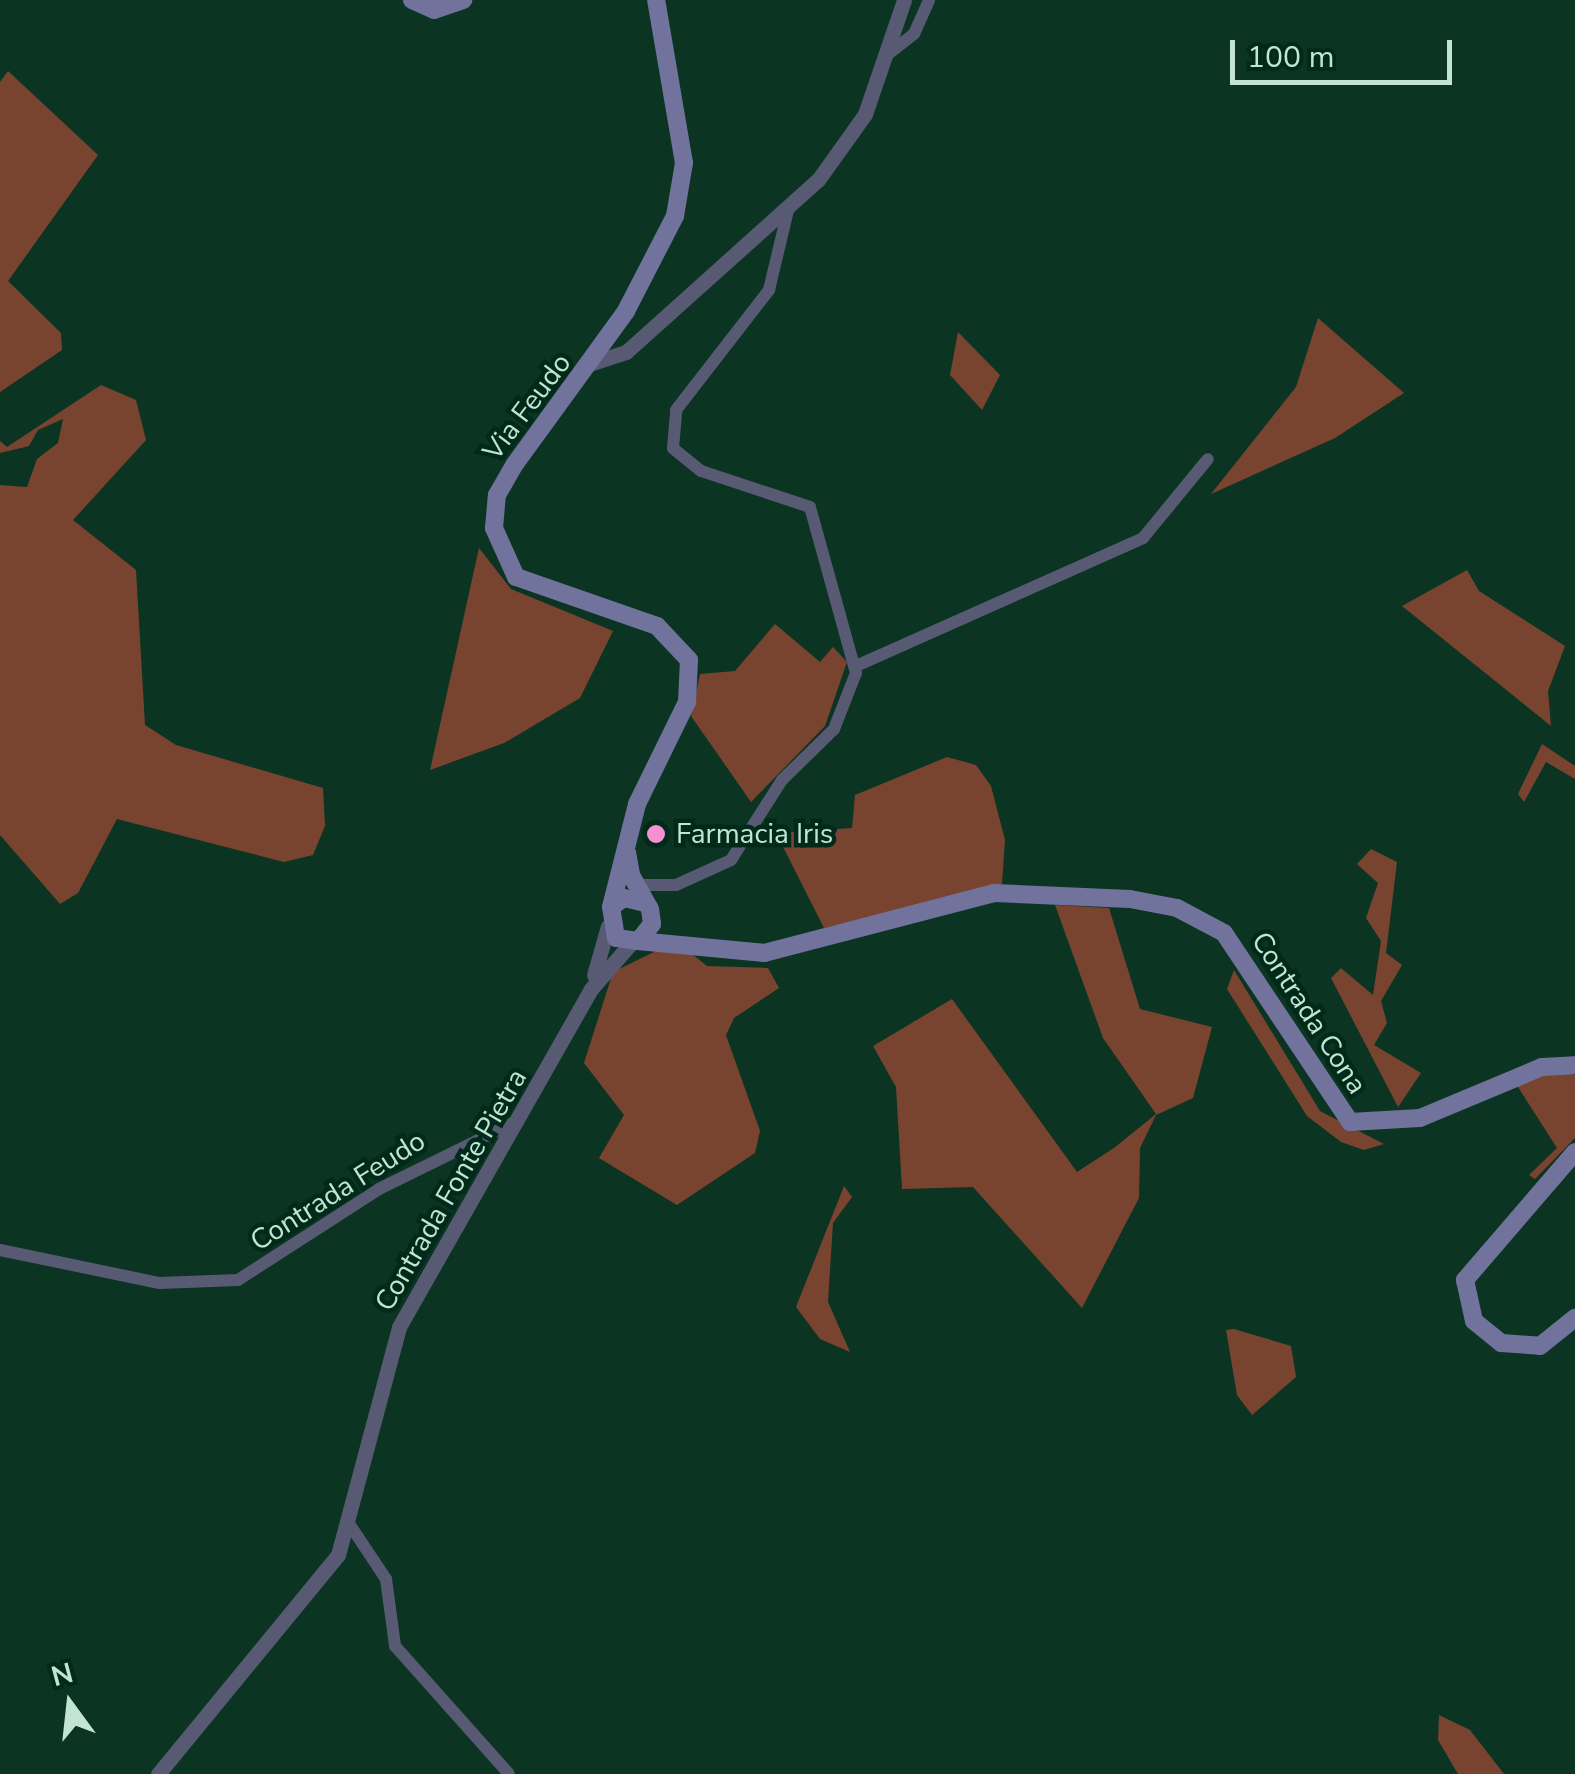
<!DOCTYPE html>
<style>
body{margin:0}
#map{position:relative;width:1575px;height:1774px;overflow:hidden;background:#0c3423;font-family:"Nunito Sans",sans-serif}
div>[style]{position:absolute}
.green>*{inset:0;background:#79442f}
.minor>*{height:12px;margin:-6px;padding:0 6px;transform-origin:6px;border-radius:6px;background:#585a74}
.tertiary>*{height:15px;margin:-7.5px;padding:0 7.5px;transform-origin:7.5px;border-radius:7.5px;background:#585a74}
.secondary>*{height:18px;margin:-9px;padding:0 9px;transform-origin:9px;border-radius:9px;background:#71739d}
.dots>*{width:28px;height:28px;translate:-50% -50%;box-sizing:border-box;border:5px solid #012a1a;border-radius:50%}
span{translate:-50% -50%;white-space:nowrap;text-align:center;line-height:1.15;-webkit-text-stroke:9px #012a1a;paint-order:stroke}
.street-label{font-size:28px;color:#c1e5d2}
.poi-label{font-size:28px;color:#c1e5d2}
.left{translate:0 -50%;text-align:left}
.north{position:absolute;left:20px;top:1654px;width:100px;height:100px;-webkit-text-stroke:8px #012a1a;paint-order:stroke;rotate:345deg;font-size:28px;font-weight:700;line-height:40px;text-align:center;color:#c1e5d2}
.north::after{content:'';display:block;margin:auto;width:35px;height:45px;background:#c1e5d2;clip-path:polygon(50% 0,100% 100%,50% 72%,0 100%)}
.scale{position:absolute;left:1230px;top:40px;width:222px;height:45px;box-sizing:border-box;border:5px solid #c1e5d2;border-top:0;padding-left:12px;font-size:30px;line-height:35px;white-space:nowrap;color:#c1e5d2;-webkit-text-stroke:8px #012a1a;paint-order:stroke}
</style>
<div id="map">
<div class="green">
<i style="clip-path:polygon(8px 71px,98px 155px,8px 281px,61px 333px,62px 350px,0 392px,0 82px)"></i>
<i style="clip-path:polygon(1318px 318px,1404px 393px,1335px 438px,1211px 494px,1296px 387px)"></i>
<i style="clip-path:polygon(958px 332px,1000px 375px,982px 410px,950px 375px)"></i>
<i style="clip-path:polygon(101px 385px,136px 400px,146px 440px,73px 520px,136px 570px,145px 725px,176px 745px,323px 788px,325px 826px,313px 855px,284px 862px,117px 819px,78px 893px,60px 904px,0 835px,0 485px,27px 487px,37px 459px,58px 443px,63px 419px,38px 430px,29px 446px,0 453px,0 441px,7px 447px)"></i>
<i style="clip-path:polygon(479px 548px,511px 589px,613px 631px,580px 698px,504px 743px,430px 770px)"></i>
<i style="clip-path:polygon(1467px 570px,1479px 591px,1565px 646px,1548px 691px,1551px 726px,1402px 606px)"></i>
<i style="clip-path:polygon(775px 624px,820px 662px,833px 647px,847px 662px,825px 726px,751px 802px,691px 716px,700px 674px,735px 671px)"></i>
<i style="clip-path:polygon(1542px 744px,1575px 766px,1575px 779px,1546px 762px,1524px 802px,1518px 794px)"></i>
<i style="clip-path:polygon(947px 757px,976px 765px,991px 786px,1005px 840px,1002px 884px,824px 928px,776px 833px,852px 828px,855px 795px)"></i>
<i style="clip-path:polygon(1371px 849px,1397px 862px,1386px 953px,1402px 965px,1381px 1001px,1387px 1023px,1374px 1045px,1421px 1073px,1398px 1107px,1331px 978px,1341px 968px,1373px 995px,1381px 941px,1366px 918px,1378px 883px,1357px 864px)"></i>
<i style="clip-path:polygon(1055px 905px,1109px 908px,1140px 1009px,1212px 1027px,1193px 1098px,1156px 1115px,1140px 1148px,1139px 1198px,1082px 1308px,973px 1187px,902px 1189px,896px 1087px,873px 1046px,952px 999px,1077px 1172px,1114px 1148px,1156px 1114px,1103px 1038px)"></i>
<i style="clip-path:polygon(656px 951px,692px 954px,707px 966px,768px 968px,779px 988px,734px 1018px,726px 1035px,760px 1131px,755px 1153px,677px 1205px,599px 1158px,624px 1115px,584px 1063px,613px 972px)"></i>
<i style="clip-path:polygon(1234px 970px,1320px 1111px,1384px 1144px,1364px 1150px,1341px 1142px,1307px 1116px,1227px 989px)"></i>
<i style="clip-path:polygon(1557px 1071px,1575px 1075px,1575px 1138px,1535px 1179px,1529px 1175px,1557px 1148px,1516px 1084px)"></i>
<i style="clip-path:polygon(844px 1186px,852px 1197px,833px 1223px,828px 1302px,850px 1352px,820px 1339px,796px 1307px)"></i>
<i style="clip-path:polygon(1234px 1329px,1291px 1346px,1296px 1377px,1252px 1415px,1237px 1395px,1226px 1330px)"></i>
<i style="clip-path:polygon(1439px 1715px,1470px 1730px,1504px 1774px,1458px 1774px,1438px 1740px)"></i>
</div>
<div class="minor">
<i style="left:887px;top:55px;width:34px;rotate:-38deg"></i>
<i style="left:914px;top:34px;width:37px;rotate:-66deg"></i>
<i style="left:856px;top:666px;width:314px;rotate:-24deg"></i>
<i style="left:1143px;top:538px;width:102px;rotate:-50.6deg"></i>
<i style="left:636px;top:885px;width:40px"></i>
<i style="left:676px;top:885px;width:60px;rotate:-24.4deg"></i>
<i style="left:731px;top:860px;width:95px;rotate:-57.5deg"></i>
<i style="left:782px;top:780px;width:73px;rotate:-44.4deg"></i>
<i style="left:834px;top:729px;width:60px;rotate:-68.6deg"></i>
<i style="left:856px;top:673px;width:172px;rotate:-105.5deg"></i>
<i style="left:810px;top:507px;width:115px;rotate:-161.7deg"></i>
<i style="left:701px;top:471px;width:36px;rotate:-141deg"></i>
<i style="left:673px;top:448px;width:38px;rotate:-85deg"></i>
<i style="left:676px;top:410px;width:152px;rotate:-52.2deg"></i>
<i style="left:769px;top:290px;width:86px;rotate:-76.6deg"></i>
<i style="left:0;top:1250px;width:163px;rotate:11.7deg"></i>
<i style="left:160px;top:1283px;width:78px;rotate:-2.2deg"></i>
<i style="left:238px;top:1280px;width:168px;rotate:-32.8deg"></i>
<i style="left:379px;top:1189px;width:156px;rotate:-26.2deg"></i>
<i style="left:350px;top:1525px;width:65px;rotate:56.3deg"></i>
<i style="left:386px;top:1579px;width:68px;rotate:82.3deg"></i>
<i style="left:395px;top:1646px;width:171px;rotate:48.3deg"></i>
</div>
<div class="tertiary">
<i style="left:592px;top:363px;width:36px;rotate:-18deg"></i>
<i style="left:626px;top:352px;width:258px;rotate:-41.9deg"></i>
<i style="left:818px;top:180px;width:81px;rotate:-54.5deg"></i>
<i style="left:865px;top:114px;width:120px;rotate:-71.1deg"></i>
<i style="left:594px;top:975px;width:51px;rotate:-74.1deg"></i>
<i style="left:158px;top:1774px;width:283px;rotate:-50.6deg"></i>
<i style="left:338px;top:1555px;width:236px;rotate:-75deg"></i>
<i style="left:399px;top:1327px;width:389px;rotate:-60.4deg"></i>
<i style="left:591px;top:989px;width:61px;rotate:-49deg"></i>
</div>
<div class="secondary">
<i style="left:412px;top:0;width:24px;rotate:24deg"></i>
<i style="left:434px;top:10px;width:31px;rotate:-19deg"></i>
<i style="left:627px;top:852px;width:23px;rotate:80deg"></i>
<i style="left:631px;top:875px;width:39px;rotate:61deg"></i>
<i style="left:650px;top:909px;width:15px;rotate:82deg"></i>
<i style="left:652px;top:924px;width:22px;rotate:129deg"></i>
<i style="left:638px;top:941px;width:22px;rotate:-172deg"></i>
<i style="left:616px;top:938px;width:31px;rotate:-99deg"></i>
<i style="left:611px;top:907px;width:16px;rotate:-35deg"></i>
<i style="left:624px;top:898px;width:22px;rotate:13deg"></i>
<i style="left:611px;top:907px;width:106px;rotate:-75.8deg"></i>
<i style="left:637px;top:804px;width:114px;rotate:-63.9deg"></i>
<i style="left:687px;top:702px;width:42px;rotate:-87.3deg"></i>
<i style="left:689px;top:660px;width:47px;rotate:-133.3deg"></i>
<i style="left:657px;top:626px;width:149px;rotate:-160.8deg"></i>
<i style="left:516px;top:577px;width:54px;rotate:-114.2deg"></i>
<i style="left:494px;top:528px;width:33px;rotate:-85deg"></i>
<i style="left:497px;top:495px;width:36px;rotate:-60deg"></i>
<i style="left:515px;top:464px;width:189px;rotate:-54deg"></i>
<i style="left:626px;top:311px;width:107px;rotate:-62.7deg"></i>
<i style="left:675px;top:216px;width:54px;rotate:-80.4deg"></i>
<i style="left:684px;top:163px;width:165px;rotate:-99.7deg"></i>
<i style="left:638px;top:941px;width:127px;rotate:5.4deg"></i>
<i style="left:764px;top:953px;width:238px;rotate:-14.6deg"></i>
<i style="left:994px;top:893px;width:136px;rotate:2.5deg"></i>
<i style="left:1130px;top:899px;width:48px;rotate:10.8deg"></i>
<i style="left:1177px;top:908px;width:53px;rotate:28deg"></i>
<i style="left:1224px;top:933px;width:227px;rotate:56.3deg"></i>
<i style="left:1350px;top:1122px;width:70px;rotate:-3.3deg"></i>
<i style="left:1420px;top:1118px;width:132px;rotate:-22.7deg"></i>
<i style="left:1542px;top:1067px;width:33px;rotate:-3deg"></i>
<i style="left:1575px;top:1152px;width:169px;rotate:130.7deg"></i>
<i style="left:1465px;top:1280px;width:42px;rotate:77.6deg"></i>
<i style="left:1474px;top:1321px;width:35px;rotate:39deg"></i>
<i style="left:1501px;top:1343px;width:39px;rotate:4deg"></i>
<i style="left:1540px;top:1346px;width:45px;rotate:-38.7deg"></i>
</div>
<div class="dots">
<i style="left:656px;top:834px;background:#f690d1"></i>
</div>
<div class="street-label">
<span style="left:527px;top:407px;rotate:-53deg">Via Feudo</span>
<span style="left:1309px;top:1013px;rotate:57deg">Contrada Cona</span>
<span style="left:451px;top:1190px;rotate:-60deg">Contrada Fonte Pietra</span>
<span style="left:338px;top:1191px;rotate:-32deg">Contrada Feudo</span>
</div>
<div class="poi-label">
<span class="left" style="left:676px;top:834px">Farmacia Iris</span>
</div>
<div class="north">N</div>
<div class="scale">100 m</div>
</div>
